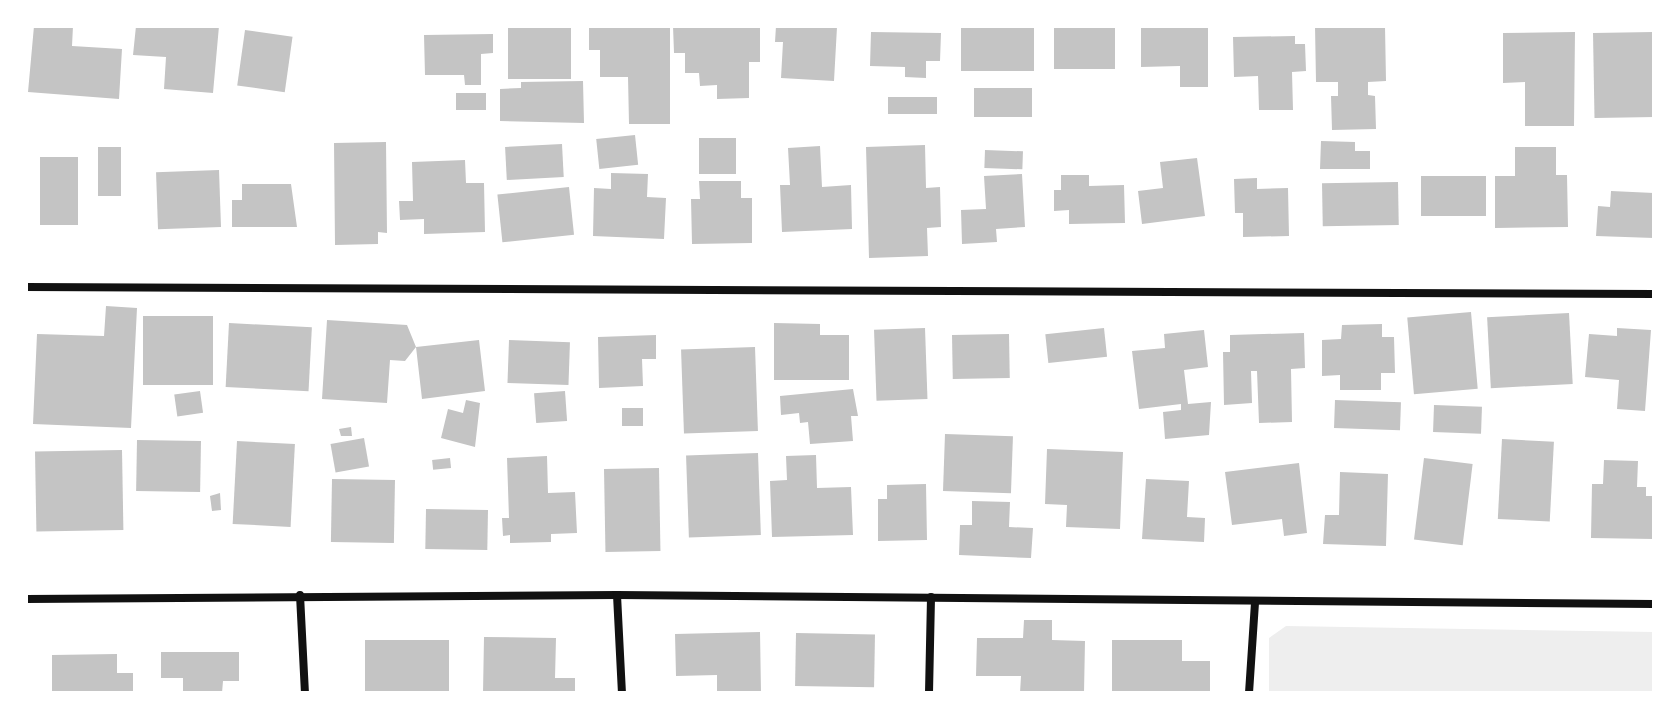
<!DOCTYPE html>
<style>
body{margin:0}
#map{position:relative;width:1680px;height:719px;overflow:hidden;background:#fff;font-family:"Public Sans",sans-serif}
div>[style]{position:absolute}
.green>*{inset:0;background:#eee}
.building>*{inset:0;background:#c4c4c4;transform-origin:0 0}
.minor>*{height:8px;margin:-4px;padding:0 4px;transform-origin:4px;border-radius:4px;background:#111}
span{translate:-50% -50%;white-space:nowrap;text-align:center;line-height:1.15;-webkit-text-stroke:6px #fff;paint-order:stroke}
.frame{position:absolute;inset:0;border:28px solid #fff;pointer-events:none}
</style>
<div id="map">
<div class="green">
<i style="clip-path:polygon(1286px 626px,1654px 632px,1654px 693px,1269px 693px,1269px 638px)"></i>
</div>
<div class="building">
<i style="clip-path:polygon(34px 26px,73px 26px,72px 46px,122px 49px,119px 99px,28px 92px)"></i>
<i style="clip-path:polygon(136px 26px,219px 26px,213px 93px,164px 89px,166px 57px,133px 55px)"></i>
<i style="left:508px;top:26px;width:63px;height:53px"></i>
<i style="clip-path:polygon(589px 26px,670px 26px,670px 124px,629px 124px,628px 77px,600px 77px,600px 50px,589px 50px)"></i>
<i style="clip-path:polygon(673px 26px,760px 26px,760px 62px,749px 62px,749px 98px,717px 99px,717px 85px,700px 86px,699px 73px,685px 73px,685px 53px,674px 53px)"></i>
<i style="clip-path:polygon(776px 26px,837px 27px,834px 81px,781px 78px,783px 42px,775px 42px)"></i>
<i style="left:961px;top:26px;width:73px;height:45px"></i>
<i style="left:1054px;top:26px;width:61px;height:43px"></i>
<i style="clip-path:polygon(1315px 26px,1385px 26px,1386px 81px,1368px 82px,1368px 95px,1375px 96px,1376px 129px,1332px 130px,1331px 96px,1338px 96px,1338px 82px,1316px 82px)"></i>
<i style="clip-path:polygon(1141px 27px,1208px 27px,1208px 87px,1180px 87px,1180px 66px,1141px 67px)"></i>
<i style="left:245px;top:30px;width:48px;height:56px;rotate:8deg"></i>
<i style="clip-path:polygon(871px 32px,941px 33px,940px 61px,926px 61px,926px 78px,905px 77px,905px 67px,870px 66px)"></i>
<i style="clip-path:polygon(1575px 32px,1574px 126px,1525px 126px,1525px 82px,1503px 83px,1503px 33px)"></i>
<i style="left:1653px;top:32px;width:85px;height:60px;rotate:89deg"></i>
<i style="clip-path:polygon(493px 34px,493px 53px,481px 54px,481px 85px,465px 85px,464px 75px,425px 75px,424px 35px)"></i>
<i style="clip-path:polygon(1295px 36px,1295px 44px,1305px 44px,1306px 71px,1292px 72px,1293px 110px,1259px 110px,1258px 76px,1234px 77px,1233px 37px)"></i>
<i style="clip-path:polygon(583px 81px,584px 123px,500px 121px,500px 89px,521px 88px,521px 82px)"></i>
<i style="left:974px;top:88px;width:58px;height:29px"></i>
<i style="left:486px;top:93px;width:17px;height:30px;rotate:90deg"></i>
<i style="left:937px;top:97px;width:17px;height:49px;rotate:90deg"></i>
<i style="left:635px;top:135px;width:30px;height:39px;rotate:84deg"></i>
<i style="left:699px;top:138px;width:37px;height:36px"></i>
<i style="clip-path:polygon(1321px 141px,1355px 142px,1355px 151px,1370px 151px,1370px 169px,1320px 169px)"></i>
<i style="clip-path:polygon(386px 142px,387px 233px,378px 232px,378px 244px,335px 245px,334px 143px)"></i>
<i style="left:562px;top:144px;width:33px;height:57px;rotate:87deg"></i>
<i style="clip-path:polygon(925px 145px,926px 188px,940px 187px,941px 227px,927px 228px,928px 256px,869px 258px,866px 147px)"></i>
<i style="clip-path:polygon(820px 146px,822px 187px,851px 185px,852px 229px,782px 232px,780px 185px,790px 185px,788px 148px)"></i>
<i style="left:98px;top:147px;width:23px;height:49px"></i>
<i style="clip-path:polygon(1515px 147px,1556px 147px,1556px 175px,1567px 175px,1568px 227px,1495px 228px,1495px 176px,1515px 176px)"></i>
<i style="left:985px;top:150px;width:38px;height:18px;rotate:2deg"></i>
<i style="left:40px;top:157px;width:38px;height:68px"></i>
<i style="clip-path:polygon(1197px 158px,1205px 216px,1142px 224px,1138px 191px,1163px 188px,1160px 162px)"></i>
<i style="clip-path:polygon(465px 160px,466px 183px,484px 183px,485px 232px,424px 234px,424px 219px,400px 220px,399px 201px,413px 201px,412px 162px)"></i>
<i style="left:219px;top:170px;width:57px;height:63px;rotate:88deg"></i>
<i style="clip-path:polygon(611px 173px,648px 174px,647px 197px,666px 198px,664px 239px,593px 236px,594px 188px,611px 189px)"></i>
<i style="clip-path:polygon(1022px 174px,1025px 227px,996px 229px,997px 242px,962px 244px,961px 210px,986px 209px,984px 176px)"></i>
<i style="clip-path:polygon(1061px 175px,1089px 175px,1089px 186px,1124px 185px,1125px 223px,1069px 224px,1069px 210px,1054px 211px,1054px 190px,1061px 190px)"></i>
<i style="left:1486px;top:176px;width:40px;height:65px;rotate:90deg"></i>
<i style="clip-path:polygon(1257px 178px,1257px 189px,1288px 188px,1289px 236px,1243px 237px,1243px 213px,1235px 213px,1234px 179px)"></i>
<i style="clip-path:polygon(699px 181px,741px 181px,741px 198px,752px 198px,752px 243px,692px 244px,691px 199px,700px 199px)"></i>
<i style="left:1398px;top:182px;width:43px;height:76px;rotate:89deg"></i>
<i style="clip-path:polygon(242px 184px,291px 184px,297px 227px,232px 227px,232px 200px,242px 200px)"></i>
<i style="left:569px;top:187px;width:48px;height:72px;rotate:84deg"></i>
<i style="clip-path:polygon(1611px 191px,1654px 193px,1654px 238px,1596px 236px,1598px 206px,1610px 207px)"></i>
<i style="clip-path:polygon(106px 306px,137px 308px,131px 428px,33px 424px,37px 334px,104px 336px)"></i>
<i style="left:1471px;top:312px;width:77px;height:64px;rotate:85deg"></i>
<i style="left:1569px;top:313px;width:71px;height:82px;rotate:87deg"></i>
<i style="left:143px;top:316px;width:70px;height:69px"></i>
<i style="clip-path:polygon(327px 320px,407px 325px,416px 347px,479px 340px,485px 391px,422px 399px,416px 347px,405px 361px,390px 360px,387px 403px,322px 399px)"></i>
<i style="left:229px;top:323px;width:83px;height:64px;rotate:3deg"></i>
<i style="clip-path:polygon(774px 323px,820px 324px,820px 335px,849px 335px,849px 380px,774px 380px)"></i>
<i style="clip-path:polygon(1382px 324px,1382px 337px,1394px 337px,1395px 373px,1381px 373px,1381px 390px,1340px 390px,1340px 375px,1322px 376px,1322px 340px,1341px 339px,1342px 325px)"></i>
<i style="left:925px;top:328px;width:71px;height:51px;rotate:88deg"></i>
<i style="left:1104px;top:328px;width:29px;height:59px;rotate:84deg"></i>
<i style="clip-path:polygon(1617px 328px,1651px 330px,1645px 411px,1617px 409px,1619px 380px,1585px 377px,1589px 334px,1617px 336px)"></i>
<i style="clip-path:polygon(1204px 330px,1208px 367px,1184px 370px,1188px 404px,1211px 402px,1209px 435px,1165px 439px,1163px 412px,1181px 410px,1181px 404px,1139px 409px,1132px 351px,1165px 348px,1164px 334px)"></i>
<i style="clip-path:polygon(1304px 333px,1305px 368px,1291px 369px,1292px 422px,1259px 423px,1257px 371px,1251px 371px,1252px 403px,1224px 405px,1223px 352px,1230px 352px,1230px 335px)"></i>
<i style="left:1009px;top:334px;width:44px;height:57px;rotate:89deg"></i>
<i style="clip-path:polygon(656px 335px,656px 359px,642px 359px,643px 386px,599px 388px,598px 337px)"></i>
<i style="left:509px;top:340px;width:61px;height:43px;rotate:2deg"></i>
<i style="left:755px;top:347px;width:84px;height:74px;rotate:88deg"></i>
<i style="clip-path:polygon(853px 389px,858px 416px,851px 416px,853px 441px,810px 444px,808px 422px,800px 423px,799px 413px,781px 415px,780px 396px)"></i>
<i style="left:200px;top:391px;width:22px;height:26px;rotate:82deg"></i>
<i style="left:565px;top:391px;width:30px;height:31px;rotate:86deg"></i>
<i style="clip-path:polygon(466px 400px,480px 403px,475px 447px,441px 438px,448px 409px,463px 413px)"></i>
<i style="left:1335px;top:400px;width:66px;height:28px;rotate:2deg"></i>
<i style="left:1434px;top:405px;width:48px;height:27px;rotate:2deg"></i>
<i style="left:622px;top:408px;width:21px;height:18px"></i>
<i style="clip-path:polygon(351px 427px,352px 436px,341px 436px,339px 429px)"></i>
<i style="left:945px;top:434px;width:68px;height:57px;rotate:2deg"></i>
<i style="left:364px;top:438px;width:29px;height:34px;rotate:80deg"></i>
<i style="left:1502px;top:439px;width:52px;height:80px;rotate:3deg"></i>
<i style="left:137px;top:440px;width:64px;height:51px;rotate:1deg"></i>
<i style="left:237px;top:441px;width:58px;height:83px;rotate:3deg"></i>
<i style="clip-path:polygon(1047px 449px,1123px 452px,1120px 529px,1066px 527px,1067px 505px,1045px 504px)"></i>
<i style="left:122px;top:450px;width:80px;height:87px;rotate:89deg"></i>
<i style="left:758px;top:453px;width:82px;height:72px;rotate:88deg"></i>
<i style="clip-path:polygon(816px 455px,817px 488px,851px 487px,853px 535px,772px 537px,770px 481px,787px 480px,786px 456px)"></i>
<i style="clip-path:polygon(547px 456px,548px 493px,575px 492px,577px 533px,551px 534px,551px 542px,510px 543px,510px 535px,503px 536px,502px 518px,509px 518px,507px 458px)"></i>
<i style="left:450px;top:458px;width:10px;height:18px;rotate:84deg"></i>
<i style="left:1424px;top:458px;width:49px;height:82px;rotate:7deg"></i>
<i style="clip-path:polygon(1604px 460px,1638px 461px,1637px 487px,1646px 487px,1646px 496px,1654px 496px,1654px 539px,1591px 538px,1592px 484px,1603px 484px)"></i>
<i style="clip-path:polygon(1299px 463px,1307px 533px,1284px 536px,1282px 519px,1232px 525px,1225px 472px)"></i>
<i style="left:659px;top:468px;width:83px;height:55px;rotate:89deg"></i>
<i style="clip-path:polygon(1340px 472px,1388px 474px,1386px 546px,1323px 544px,1325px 515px,1339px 515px)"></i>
<i style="left:332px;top:479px;width:63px;height:63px;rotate:1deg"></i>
<i style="clip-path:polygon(1146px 479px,1189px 481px,1187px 517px,1205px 518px,1204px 542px,1142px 539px)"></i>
<i style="clip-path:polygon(926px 484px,927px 540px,878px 541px,878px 499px,887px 499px,887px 485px)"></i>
<i style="clip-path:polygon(220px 493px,221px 510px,212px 511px,210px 496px)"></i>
<i style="clip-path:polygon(972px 501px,1010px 502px,1009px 527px,1033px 528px,1031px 558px,959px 555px,960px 525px,972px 525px)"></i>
<i style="left:426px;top:509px;width:62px;height:40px;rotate:1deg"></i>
<i style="clip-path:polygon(1024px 620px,1052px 620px,1052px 640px,1085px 641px,1084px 693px,1020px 693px,1021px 676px,976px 676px,977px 638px,1023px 638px)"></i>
<i style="clip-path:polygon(760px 632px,761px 693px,717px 693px,717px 675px,676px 676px,675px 634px)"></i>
<i style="left:796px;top:633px;width:79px;height:53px;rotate:1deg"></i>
<i style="clip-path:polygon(484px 637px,556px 638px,555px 678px,575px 678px,575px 693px,483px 693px)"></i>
<i style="left:365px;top:640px;width:84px;height:53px"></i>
<i style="clip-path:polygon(1112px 640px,1182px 640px,1182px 661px,1210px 661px,1210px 693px,1112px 693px)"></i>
<i style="clip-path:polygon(161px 652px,239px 652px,239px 681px,223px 681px,222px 693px,183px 693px,183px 678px,161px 678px)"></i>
<i style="clip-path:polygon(117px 654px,117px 673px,133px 673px,133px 693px,52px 693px,52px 655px)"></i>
</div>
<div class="minor">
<i style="left:26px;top:287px;width:1628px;rotate:0.25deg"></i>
<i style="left:300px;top:595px;width:98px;rotate:87.1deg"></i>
<i style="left:617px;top:595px;width:98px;rotate:87.1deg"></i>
<i style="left:26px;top:599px;width:591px;rotate:-0.39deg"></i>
<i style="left:617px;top:595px;width:1037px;rotate:0.5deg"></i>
<i style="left:929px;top:693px;width:96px;rotate:-88.8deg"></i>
<i style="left:1249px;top:693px;width:90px;rotate:-86.2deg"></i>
</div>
<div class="frame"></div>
</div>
